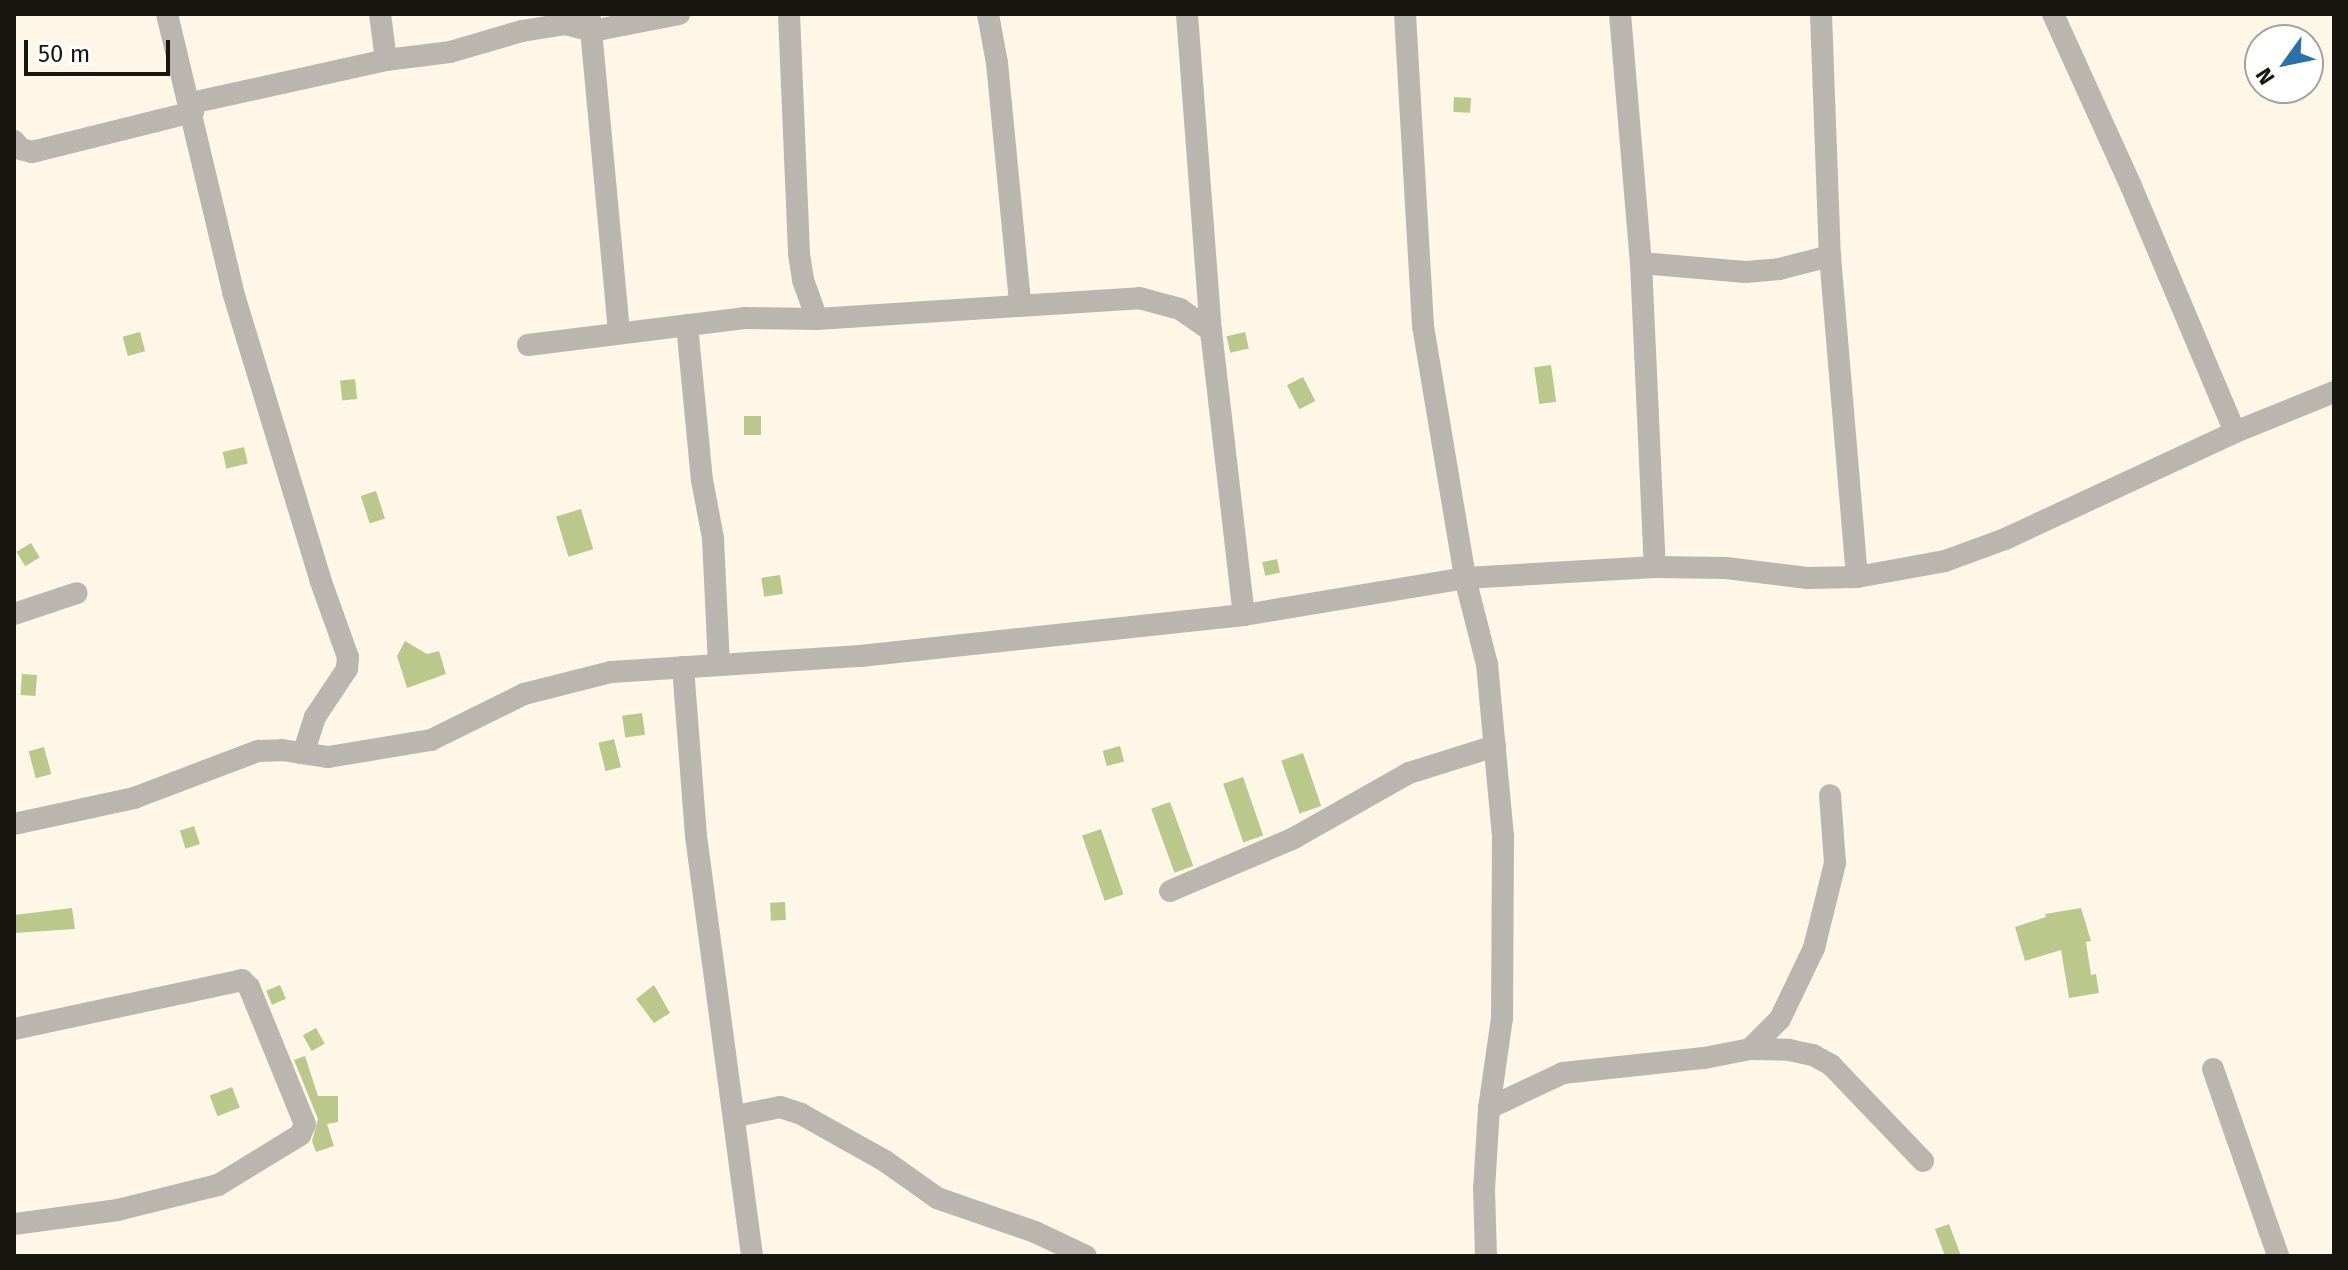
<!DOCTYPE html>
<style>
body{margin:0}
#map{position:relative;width:2348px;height:1270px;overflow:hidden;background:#fef7e8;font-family:"Fira Sans",sans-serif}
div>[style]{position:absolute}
.building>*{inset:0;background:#bbc88c;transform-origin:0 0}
.street>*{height:22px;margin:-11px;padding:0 11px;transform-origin:11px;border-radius:11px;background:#bbb5b0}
span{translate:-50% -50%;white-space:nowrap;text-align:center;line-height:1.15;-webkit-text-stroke:6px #fff;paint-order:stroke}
.frame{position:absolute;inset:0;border:16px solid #181611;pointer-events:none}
.north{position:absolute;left:2244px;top:24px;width:80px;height:80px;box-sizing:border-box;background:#fff;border:2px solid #a3a2a0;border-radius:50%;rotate:237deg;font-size:22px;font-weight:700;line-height:32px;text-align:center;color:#181611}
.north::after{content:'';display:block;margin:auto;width:28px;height:36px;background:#2e71a6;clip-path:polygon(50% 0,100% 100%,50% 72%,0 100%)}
.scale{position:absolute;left:24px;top:40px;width:146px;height:36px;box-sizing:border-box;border:4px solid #181611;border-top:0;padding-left:10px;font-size:24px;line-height:28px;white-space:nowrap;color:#181611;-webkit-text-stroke:6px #fff;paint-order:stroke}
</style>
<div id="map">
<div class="building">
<i style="left:1454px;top:97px;width:17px;height:15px;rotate:3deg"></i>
<i style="left:140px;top:332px;width:20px;height:18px;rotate:75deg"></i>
<i style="left:1245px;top:332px;width:17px;height:19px;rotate:77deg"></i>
<i style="left:1551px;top:365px;width:37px;height:17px;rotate:82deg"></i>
<i style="left:1303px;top:377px;width:27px;height:18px;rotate:63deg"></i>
<i style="left:355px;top:379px;width:20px;height:15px;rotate:84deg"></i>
<i style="left:744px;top:416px;width:17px;height:19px"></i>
<i style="left:244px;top:447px;width:17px;height:22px;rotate:77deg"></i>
<i style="left:376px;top:491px;width:29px;height:16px;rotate:72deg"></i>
<i style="left:581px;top:509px;width:42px;height:26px;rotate:73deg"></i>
<i style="left:31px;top:543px;width:17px;height:17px;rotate:59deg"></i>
<i style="left:1277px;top:559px;width:14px;height:15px;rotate:78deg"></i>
<i style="left:780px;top:575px;width:19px;height:19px;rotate:81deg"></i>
<i style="clip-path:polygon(405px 641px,427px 654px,439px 651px,446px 674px,407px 688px,397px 656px)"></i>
<i style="left:22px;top:674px;width:15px;height:21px;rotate:4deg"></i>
<i style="left:642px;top:713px;width:22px;height:20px;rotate:82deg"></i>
<i style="left:614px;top:739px;width:29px;height:16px;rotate:76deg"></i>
<i style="left:1120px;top:746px;width:16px;height:18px;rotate:75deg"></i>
<i style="left:44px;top:747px;width:28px;height:16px;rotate:75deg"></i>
<i style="left:1303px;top:753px;width:56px;height:23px;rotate:71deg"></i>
<i style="left:1243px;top:777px;width:62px;height:21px;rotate:71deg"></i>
<i style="left:1170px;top:802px;width:68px;height:20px;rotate:70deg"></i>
<i style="left:194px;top:826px;width:19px;height:15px;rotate:72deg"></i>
<i style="left:1101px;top:829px;width:69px;height:20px;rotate:71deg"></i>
<i style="left:785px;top:902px;width:18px;height:15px;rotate:87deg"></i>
<i style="clip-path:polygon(72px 908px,75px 929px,14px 933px,14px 915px)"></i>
<i style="clip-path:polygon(2081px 908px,2091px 941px,2086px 942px,2091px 975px,2096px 974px,2099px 993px,2069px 998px,2061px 950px,2025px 961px,2015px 927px,2046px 917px,2045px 914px)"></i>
<i style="left:280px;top:985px;width:15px;height:15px;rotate:67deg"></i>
<i style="clip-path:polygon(654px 985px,670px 1013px,654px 1023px,636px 999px)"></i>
<i style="left:316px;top:1028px;width:18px;height:15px;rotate:61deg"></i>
<i style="clip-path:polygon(305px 1056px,318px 1096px,338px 1096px,338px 1122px,327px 1124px,334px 1146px,316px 1152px,312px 1141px,318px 1119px,294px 1060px)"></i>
<i style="left:232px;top:1087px;width:22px;height:24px;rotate:69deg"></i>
<i style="clip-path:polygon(1949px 1224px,1961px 1256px,1945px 1256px,1935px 1229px)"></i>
</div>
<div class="street">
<i style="left:167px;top:14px;width:286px;rotate:76.6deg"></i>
<i style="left:233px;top:292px;width:300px;rotate:73.1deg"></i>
<i style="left:320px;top:579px;width:83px;rotate:70.3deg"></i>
<i style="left:348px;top:657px;width:12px;rotate:95deg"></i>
<i style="left:347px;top:669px;width:58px;rotate:123.7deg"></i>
<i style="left:315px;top:717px;width:38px;rotate:108deg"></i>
<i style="left:380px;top:14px;width:46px;rotate:82.6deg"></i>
<i style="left:789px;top:14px;width:240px;rotate:87.6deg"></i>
<i style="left:799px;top:254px;width:26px;rotate:81deg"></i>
<i style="left:803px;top:280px;width:41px;rotate:70.3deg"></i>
<i style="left:988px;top:14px;width:50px;rotate:79.6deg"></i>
<i style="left:997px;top:63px;width:242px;rotate:84.5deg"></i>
<i style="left:1187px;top:14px;width:318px;rotate:85.7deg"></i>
<i style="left:1211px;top:331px;width:286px;rotate:83.4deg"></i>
<i style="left:1405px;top:14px;width:313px;rotate:86.7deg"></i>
<i style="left:1423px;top:326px;width:255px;rotate:80.5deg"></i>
<i style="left:1465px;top:578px;width:89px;rotate:75.7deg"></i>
<i style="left:1487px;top:664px;width:173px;rotate:84.7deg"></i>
<i style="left:1503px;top:836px;width:182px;rotate:90.3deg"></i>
<i style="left:1502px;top:1018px;width:91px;rotate:98.2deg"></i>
<i style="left:1489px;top:1108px;width:81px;rotate:93.5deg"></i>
<i style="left:1484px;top:1189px;width:67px;rotate:88.3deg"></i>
<i style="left:1620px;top:14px;width:250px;rotate:85.2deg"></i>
<i style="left:1641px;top:263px;width:304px;rotate:87.4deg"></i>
<i style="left:1821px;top:14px;width:242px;rotate:87.9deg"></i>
<i style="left:1830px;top:256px;width:322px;rotate:85.2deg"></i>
<i style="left:2053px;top:14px;width:189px;rotate:65.6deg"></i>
<i style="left:2131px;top:186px;width:267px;rotate:67.1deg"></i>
<i style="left:590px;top:19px;width:314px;rotate:84.7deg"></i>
<i style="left:191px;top:103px;width:200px;rotate:-12.4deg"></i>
<i style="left:386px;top:60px;width:64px;rotate:-7.1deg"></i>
<i style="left:450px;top:52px;width:75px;rotate:-16.3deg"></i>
<i style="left:522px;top:31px;width:45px;rotate:-9deg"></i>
<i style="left:566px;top:24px;width:27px;rotate:15deg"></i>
<i style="left:592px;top:31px;width:89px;rotate:-11.1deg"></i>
<i style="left:14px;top:141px;width:11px;rotate:49deg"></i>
<i style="left:21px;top:149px;width:11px;rotate:15deg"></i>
<i style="left:32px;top:152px;width:166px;rotate:-14deg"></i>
<i style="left:1641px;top:263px;width:105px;rotate:4.9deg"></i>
<i style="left:1746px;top:272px;width:33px;rotate:-5deg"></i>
<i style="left:1779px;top:269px;width:53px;rotate:-14.3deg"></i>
<i style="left:687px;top:325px;width:156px;rotate:84.5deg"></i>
<i style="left:702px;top:480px;width:59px;rotate:79.3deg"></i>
<i style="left:713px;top:538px;width:126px;rotate:87.3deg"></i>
<i style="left:528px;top:345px;width:218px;rotate:-7.1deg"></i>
<i style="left:744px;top:318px;width:73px;rotate:0.8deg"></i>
<i style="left:817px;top:319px;width:323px;rotate:-3.7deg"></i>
<i style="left:1139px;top:298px;width:42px;rotate:15deg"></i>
<i style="left:1180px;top:309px;width:38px;rotate:35deg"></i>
<i style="left:14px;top:614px;width:66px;rotate:-18.4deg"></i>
<i style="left:683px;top:667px;width:169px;rotate:85.6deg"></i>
<i style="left:696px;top:836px;width:424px;rotate:82.4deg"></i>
<i style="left:14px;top:824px;width:123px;rotate:-12.2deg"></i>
<i style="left:134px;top:798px;width:133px;rotate:-20.8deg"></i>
<i style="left:258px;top:751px;width:24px;rotate:-2deg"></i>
<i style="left:282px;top:750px;width:47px;rotate:8.7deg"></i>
<i style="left:328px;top:757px;width:104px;rotate:-9.4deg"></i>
<i style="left:431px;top:740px;width:104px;rotate:-26.3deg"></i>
<i style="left:524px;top:694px;width:90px;rotate:-14.2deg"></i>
<i style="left:611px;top:672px;width:250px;rotate:-3.7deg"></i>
<i style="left:860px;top:656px;width:386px;rotate:-6.1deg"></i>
<i style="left:1244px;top:615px;width:224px;rotate:-9.5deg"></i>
<i style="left:1465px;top:578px;width:190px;rotate:-3.3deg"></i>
<i style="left:1655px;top:567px;width:71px;rotate:0.8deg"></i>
<i style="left:1726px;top:568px;width:82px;rotate:7deg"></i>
<i style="left:1807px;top:578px;width:50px;rotate:-1.1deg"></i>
<i style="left:1857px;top:577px;width:89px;rotate:-10.3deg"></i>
<i style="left:1945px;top:561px;width:64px;rotate:-20.1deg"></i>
<i style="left:2005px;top:539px;width:254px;rotate:-24.9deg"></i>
<i style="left:2235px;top:432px;width:107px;rotate:-22deg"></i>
<i style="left:1170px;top:891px;width:135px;rotate:-23.1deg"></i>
<i style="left:1294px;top:838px;width:132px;rotate:-29.5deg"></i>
<i style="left:1409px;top:773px;width:90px;rotate:-17.4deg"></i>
<i style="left:14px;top:1029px;width:233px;rotate:-12.1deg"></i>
<i style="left:242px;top:980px;width:10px;rotate:45deg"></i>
<i style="left:249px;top:987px;width:148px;rotate:67.8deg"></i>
<i style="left:305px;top:1124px;width:12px;rotate:114deg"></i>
<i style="left:300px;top:1135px;width:96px;rotate:148.6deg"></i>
<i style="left:218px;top:1185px;width:103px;rotate:166deg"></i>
<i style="left:118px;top:1210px;width:105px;rotate:172.3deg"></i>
<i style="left:1750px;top:1049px;width:42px;rotate:-45deg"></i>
<i style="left:1780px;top:1019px;width:79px;rotate:-64.4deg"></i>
<i style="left:1814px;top:948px;width:88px;rotate:-76.1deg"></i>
<i style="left:1835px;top:863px;width:68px;rotate:-94.2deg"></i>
<i style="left:2213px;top:1069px;width:198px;rotate:70.8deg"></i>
<i style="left:1489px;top:1108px;width:82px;rotate:-25.3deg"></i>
<i style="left:1563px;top:1073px;width:142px;rotate:-6.1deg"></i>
<i style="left:1704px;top:1058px;width:47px;rotate:-11.1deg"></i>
<i style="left:1750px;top:1049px;width:39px;rotate:1deg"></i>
<i style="left:1789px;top:1050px;width:25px;rotate:12deg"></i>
<i style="left:1813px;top:1055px;width:21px;rotate:29deg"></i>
<i style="left:1831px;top:1065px;width:133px;rotate:46.2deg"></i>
<i style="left:736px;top:1116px;width:45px;rotate:-11.6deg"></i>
<i style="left:780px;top:1107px;width:22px;rotate:18deg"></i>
<i style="left:801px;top:1114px;width:96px;rotate:29.2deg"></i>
<i style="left:885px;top:1161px;width:64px;rotate:35.4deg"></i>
<i style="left:937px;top:1198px;width:104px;rotate:19.1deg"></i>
<i style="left:1035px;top:1232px;width:56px;rotate:25.2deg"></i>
</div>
<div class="frame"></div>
<div class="north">N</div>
<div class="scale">50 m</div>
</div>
